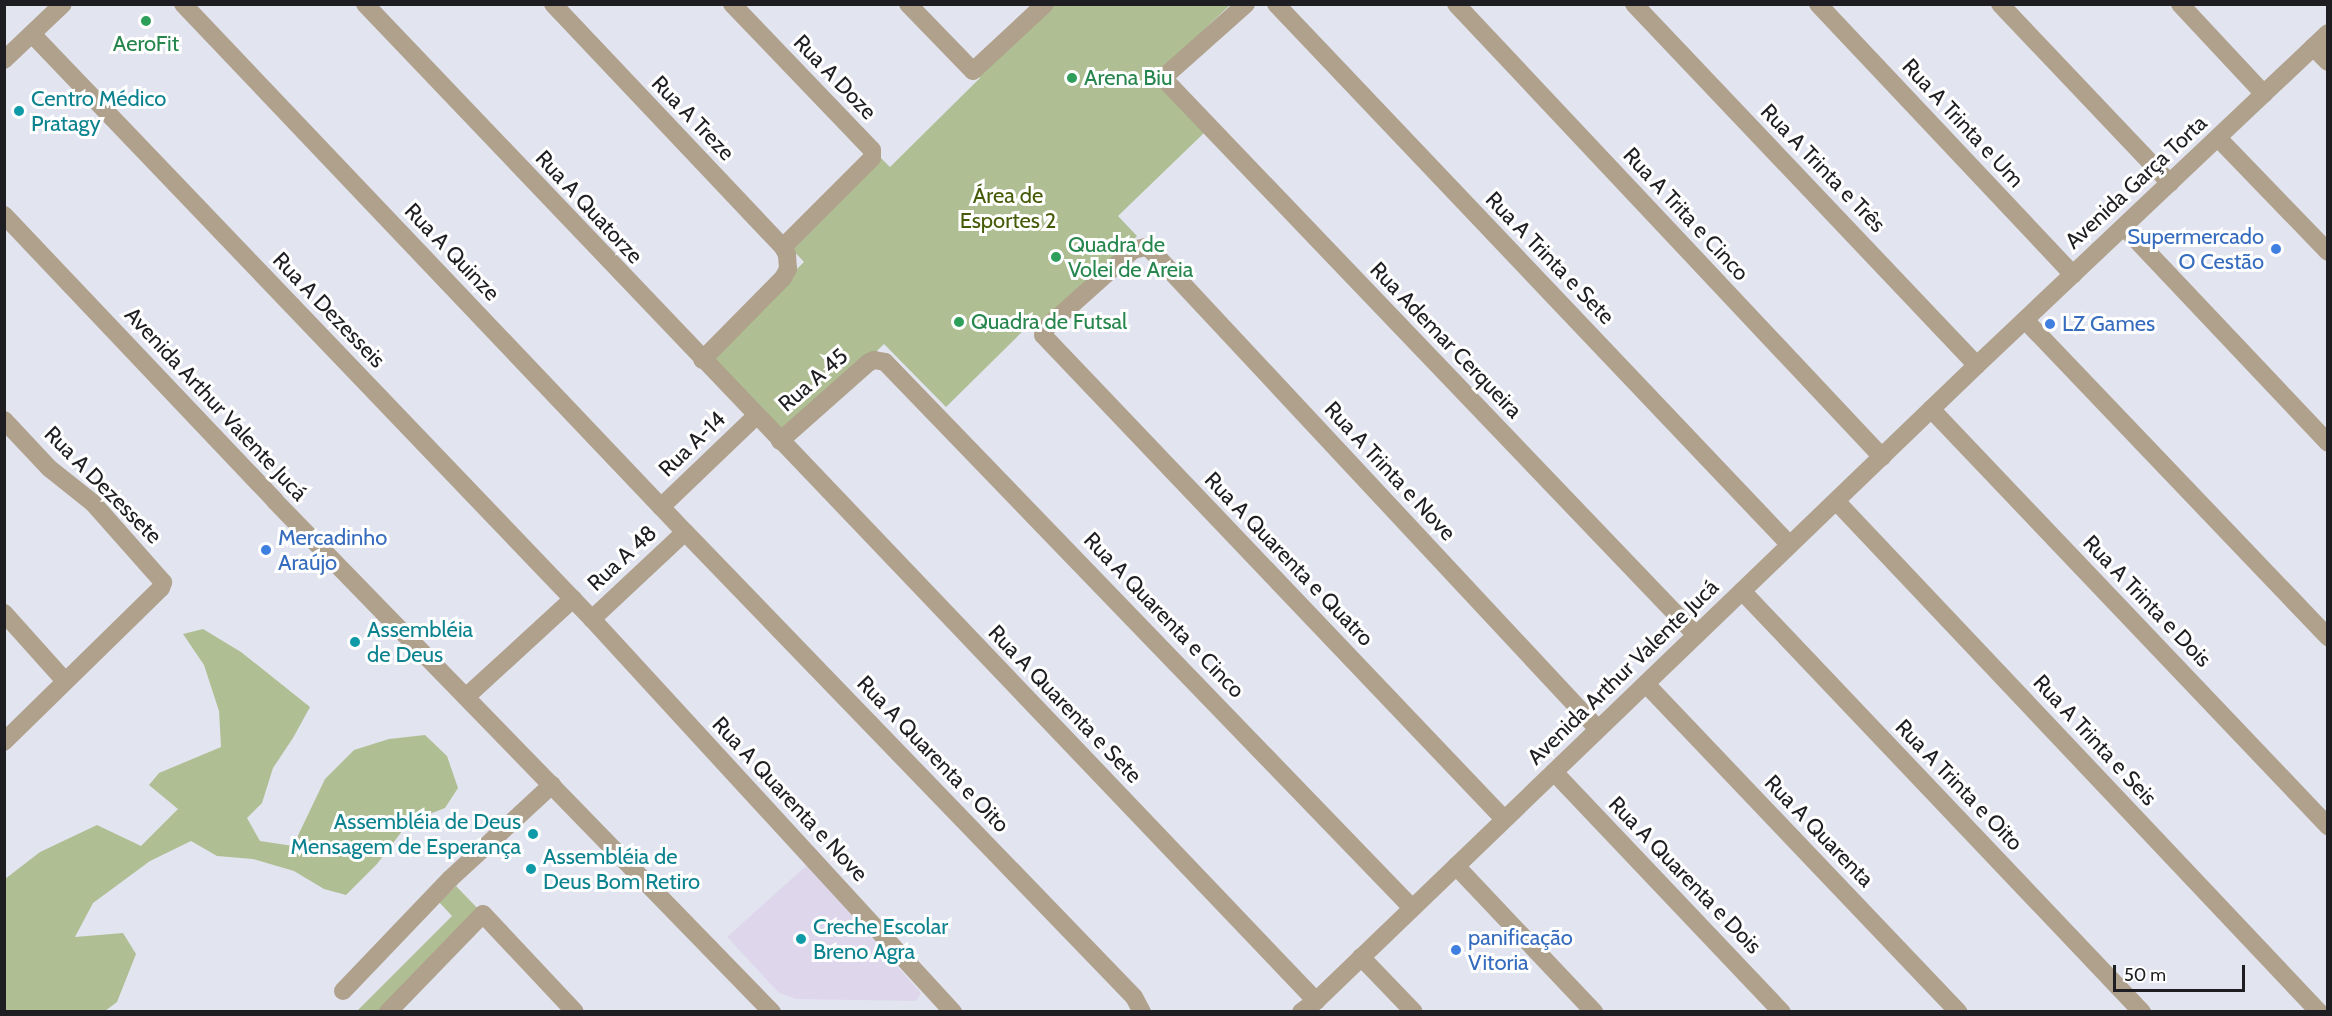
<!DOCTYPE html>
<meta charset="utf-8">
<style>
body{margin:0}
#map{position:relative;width:2332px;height:1016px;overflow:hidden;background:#e2e4f0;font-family:Cabin,sans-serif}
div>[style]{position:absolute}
.education>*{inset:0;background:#ded7ec}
.green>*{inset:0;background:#afbf93}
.minor>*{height:18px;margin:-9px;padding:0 9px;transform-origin:9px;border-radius:9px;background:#afa18c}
.dots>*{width:16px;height:16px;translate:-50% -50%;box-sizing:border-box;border:3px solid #fff;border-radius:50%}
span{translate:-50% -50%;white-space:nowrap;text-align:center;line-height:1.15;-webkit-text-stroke:6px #fff;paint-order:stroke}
.leisure-label{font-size:22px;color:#27864d}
.left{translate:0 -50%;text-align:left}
.street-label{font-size:22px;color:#1e1e22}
.culture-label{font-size:22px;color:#0d838f}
.right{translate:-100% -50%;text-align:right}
.park-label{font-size:22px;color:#465b07}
.shop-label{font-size:22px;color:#366cbe}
.frame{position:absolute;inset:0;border:6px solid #1e1e22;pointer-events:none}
.scale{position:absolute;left:2113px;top:965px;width:132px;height:27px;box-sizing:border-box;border:3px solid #1e1e22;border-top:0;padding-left:8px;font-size:18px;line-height:21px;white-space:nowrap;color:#1e1e22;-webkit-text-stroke:4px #fff;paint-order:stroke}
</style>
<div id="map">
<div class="education">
<i style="clip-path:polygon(807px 865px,921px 993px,916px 1001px,796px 999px,779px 993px,727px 937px)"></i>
</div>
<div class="green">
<i style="clip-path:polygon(1040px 5px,1230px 5px,1154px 77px,1205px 132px,1118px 216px,1137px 236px,1037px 333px,1027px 327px,946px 407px,884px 344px,786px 441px,706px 359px,804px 262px,790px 247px,880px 157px,890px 167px,980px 78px,976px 67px)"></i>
<i style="clip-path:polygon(203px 629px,241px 652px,310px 707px,293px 738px,273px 768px,262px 803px,247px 818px,260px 841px,293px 846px,325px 779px,354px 750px,389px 739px,425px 735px,447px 756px,458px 788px,445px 808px,409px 822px,377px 864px,346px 895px,324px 889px,294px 871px,253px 859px,217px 856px,191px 841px,150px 861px,93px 903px,75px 937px,123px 933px,136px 954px,117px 1002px,105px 1011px,5px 1011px,5px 879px,40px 852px,97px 825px,141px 846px,178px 809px,149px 785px,159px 773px,221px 747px,219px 711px,204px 665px,183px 634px)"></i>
<i style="clip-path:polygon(456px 886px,483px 914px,385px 1011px,356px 1012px,452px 916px,439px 902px)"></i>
</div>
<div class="minor">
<i style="left:183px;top:4px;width:729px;rotate:46.45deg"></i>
<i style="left:685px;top:532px;width:646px;rotate:46deg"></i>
<i style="left:1134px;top:997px;width:17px;rotate:62deg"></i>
<i style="left:365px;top:4px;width:1378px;rotate:46.35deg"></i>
<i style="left:553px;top:4px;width:335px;rotate:46.6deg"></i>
<i style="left:783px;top:247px;width:9px;rotate:63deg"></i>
<i style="left:787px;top:255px;width:14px;rotate:86deg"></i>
<i style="left:788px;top:269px;width:10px;rotate:119deg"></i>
<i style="left:783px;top:278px;width:115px;rotate:134.6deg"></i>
<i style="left:732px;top:4px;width:202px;rotate:46.2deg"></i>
<i style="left:872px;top:150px;width:8px;rotate:90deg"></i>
<i style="left:872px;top:158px;width:126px;rotate:135deg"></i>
<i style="left:908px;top:4px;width:93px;rotate:45.9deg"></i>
<i style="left:973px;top:71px;width:98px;rotate:-42.9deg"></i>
<i style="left:1246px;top:4px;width:111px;rotate:138.3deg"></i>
<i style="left:1163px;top:78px;width:771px;rotate:46.26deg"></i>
<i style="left:1276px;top:4px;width:746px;rotate:46.47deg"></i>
<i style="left:1456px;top:4px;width:622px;rotate:46.76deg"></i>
<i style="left:1634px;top:4px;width:498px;rotate:46.5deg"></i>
<i style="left:1818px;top:4px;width:372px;rotate:46.7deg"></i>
<i style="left:2000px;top:4px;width:247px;rotate:46.5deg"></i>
<i style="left:2180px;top:4px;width:123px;rotate:47deg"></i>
<i style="left:32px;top:34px;width:810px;rotate:46.25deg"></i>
<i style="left:592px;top:619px;width:534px;rotate:47.43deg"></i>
<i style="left:2313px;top:47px;width:21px;rotate:45deg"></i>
<i style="left:4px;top:60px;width:81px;rotate:-43.5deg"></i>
<i style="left:2218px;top:138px;width:158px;rotate:46deg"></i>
<i style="left:4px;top:215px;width:394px;rotate:46.5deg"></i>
<i style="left:275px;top:501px;width:713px;rotate:45.8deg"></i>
<i style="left:2124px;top:227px;width:297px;rotate:46.6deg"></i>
<i style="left:2025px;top:320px;width:439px;rotate:46.3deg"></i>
<i style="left:1931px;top:409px;width:576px;rotate:46.41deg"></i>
<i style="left:4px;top:420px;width:66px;rotate:46.8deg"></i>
<i style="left:49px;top:468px;width:56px;rotate:38.5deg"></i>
<i style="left:93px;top:503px;width:106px;rotate:48.5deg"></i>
<i style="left:163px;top:582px;width:6px;rotate:108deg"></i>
<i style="left:161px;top:588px;width:220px;rotate:135.6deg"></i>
<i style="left:780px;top:441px;width:118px;rotate:-41.6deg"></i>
<i style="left:868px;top:363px;width:7px;rotate:-27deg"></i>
<i style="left:874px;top:360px;width:11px;rotate:10deg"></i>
<i style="left:885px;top:362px;width:759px;rotate:46.01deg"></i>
<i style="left:1836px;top:501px;width:703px;rotate:46.61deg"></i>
<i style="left:661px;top:507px;width:132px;rotate:-43.8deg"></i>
<i style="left:1742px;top:591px;width:581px;rotate:46.47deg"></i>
<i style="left:4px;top:613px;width:91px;rotate:48.1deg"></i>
<i style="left:592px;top:619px;width:127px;rotate:-43.1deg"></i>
<i style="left:1646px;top:684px;width:453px;rotate:46.4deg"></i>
<i style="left:467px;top:696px;width:144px;rotate:-42.5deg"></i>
<i style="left:1554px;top:772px;width:331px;rotate:46.5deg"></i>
<i style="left:1504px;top:819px;width:668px;rotate:-133.61deg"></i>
<i style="left:1043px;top:335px;width:9px;rotate:-63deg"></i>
<i style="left:1047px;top:327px;width:115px;rotate:-41.8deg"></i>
<i style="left:1133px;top:250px;width:13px;rotate:-13deg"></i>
<i style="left:1146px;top:247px;width:6px;rotate:31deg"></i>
<i style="left:1151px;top:250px;width:655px;rotate:46.98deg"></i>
<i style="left:1456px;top:866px;width:201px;rotate:46.6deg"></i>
<i style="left:1361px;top:957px;width:76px;rotate:46.1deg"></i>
<i style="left:343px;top:991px;width:155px;rotate:-46.3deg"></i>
<i style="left:450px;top:879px;width:139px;rotate:-42.7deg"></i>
<i style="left:388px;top:1012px;width:136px;rotate:-45.9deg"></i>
<i style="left:483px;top:914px;width:134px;rotate:46.8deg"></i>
<i style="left:1301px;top:1012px;width:19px;rotate:-36deg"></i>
<i style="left:1316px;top:1001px;width:917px;rotate:-43.9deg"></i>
<i style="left:1977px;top:365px;width:483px;rotate:-43.4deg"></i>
</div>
<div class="dots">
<i style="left:146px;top:21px;background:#2e9e5b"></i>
<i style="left:1072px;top:78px;background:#2e9e5b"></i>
<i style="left:19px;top:111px;background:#0f9aa8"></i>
<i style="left:2276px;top:249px;background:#3f7fe0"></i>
<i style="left:1056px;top:257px;background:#2e9e5b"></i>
<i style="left:959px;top:322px;background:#2e9e5b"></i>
<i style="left:2050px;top:324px;background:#3f7fe0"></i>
<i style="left:266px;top:550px;background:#3f7fe0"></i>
<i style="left:355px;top:642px;background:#0f9aa8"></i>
<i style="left:533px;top:834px;background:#0f9aa8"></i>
<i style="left:531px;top:869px;background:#0f9aa8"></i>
<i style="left:801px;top:939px;background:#0f9aa8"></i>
<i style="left:1456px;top:950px;background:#3f7fe0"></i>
</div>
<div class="leisure-label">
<span style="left:146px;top:44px">AeroFit</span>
<span class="left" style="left:1084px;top:78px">Arena Biu</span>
<span class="left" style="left:1068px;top:257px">Quadra de<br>Volei de Areia</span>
<span class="left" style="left:971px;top:322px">Quadra de Futsal</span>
</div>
<div class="street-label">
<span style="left:835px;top:77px;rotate:46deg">Rua A Doze</span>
<span style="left:693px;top:118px;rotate:46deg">Rua A Treze</span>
<span style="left:1963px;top:123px;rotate:47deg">Rua A Trinta e Um</span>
<span style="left:1823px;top:168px;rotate:46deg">Rua A Trinta e Três</span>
<span style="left:2136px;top:182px;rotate:-43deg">Avenida Garça Torta</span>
<span style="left:589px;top:207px;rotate:47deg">Rua A Quatorze</span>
<span style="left:1686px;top:214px;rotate:47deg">Rua A Trita e Cinco</span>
<span style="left:452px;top:252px;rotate:46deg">Rua A Quinze</span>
<span style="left:1550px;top:258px;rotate:46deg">Rua A Trinta e Sete</span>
<span style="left:329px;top:310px;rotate:46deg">Rua A Dezesseis</span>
<span style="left:1446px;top:340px;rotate:46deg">Rua Ademar Cerqueira</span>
<span style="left:813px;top:380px;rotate:-41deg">Rua A 45</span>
<span style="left:216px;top:404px;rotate:47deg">Avenida Arthur Valente Jucá</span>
<span style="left:692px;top:444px;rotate:-44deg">Rua A-14</span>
<span style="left:1390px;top:471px;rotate:47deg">Rua A Trinta e Nove</span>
<span style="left:103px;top:485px;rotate:45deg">Rua A Dezessete</span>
<span style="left:622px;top:558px;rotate:-43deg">Rua A 48</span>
<span style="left:1289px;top:559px;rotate:46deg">Rua A Quarenta e Quatro</span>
<span style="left:2147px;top:601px;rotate:46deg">Rua A Trinta e Dois</span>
<span style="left:1164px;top:615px;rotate:46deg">Rua A Quarenta e Cinco</span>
<span style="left:1623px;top:672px;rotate:-44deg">Avenida Arthur Valente Jucá</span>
<span style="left:1065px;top:704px;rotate:46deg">Rua A Quarenta e Sete</span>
<span style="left:2095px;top:740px;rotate:47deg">Rua A Trinta e Seis</span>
<span style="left:933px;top:754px;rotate:46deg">Rua A Quarenta e Oito</span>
<span style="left:1959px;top:785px;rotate:46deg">Rua A Trinta e Oito</span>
<span style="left:790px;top:799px;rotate:47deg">Rua A Quarenta e Nove</span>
<span style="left:1819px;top:831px;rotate:46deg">Rua A Quarenta</span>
<span style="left:1685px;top:875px;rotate:46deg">Rua A Quarenta e Dois</span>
</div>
<div class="culture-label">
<span class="left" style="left:31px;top:111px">Centro Médico<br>Pratagy</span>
<span class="left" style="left:367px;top:642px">Assembléia<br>de Deus</span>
<span class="right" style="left:521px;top:834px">Assembléia de Deus<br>Mensagem de Esperança</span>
<span class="left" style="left:543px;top:869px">Assembléia de<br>Deus Bom Retiro</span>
<span class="left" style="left:813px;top:939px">Creche Escolar<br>Breno Agra</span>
</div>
<div class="park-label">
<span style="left:1008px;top:208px">Área de<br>Esportes 2</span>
</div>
<div class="shop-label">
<span class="right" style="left:2264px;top:249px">Supermercado<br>O Cestão</span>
<span class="left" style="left:2062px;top:324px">LZ Games</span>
<span class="left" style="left:278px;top:550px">Mercadinho<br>Araújo</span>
<span class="left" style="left:1468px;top:950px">panificação<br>Vitoria</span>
</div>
<div class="frame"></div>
<div class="scale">50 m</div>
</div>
